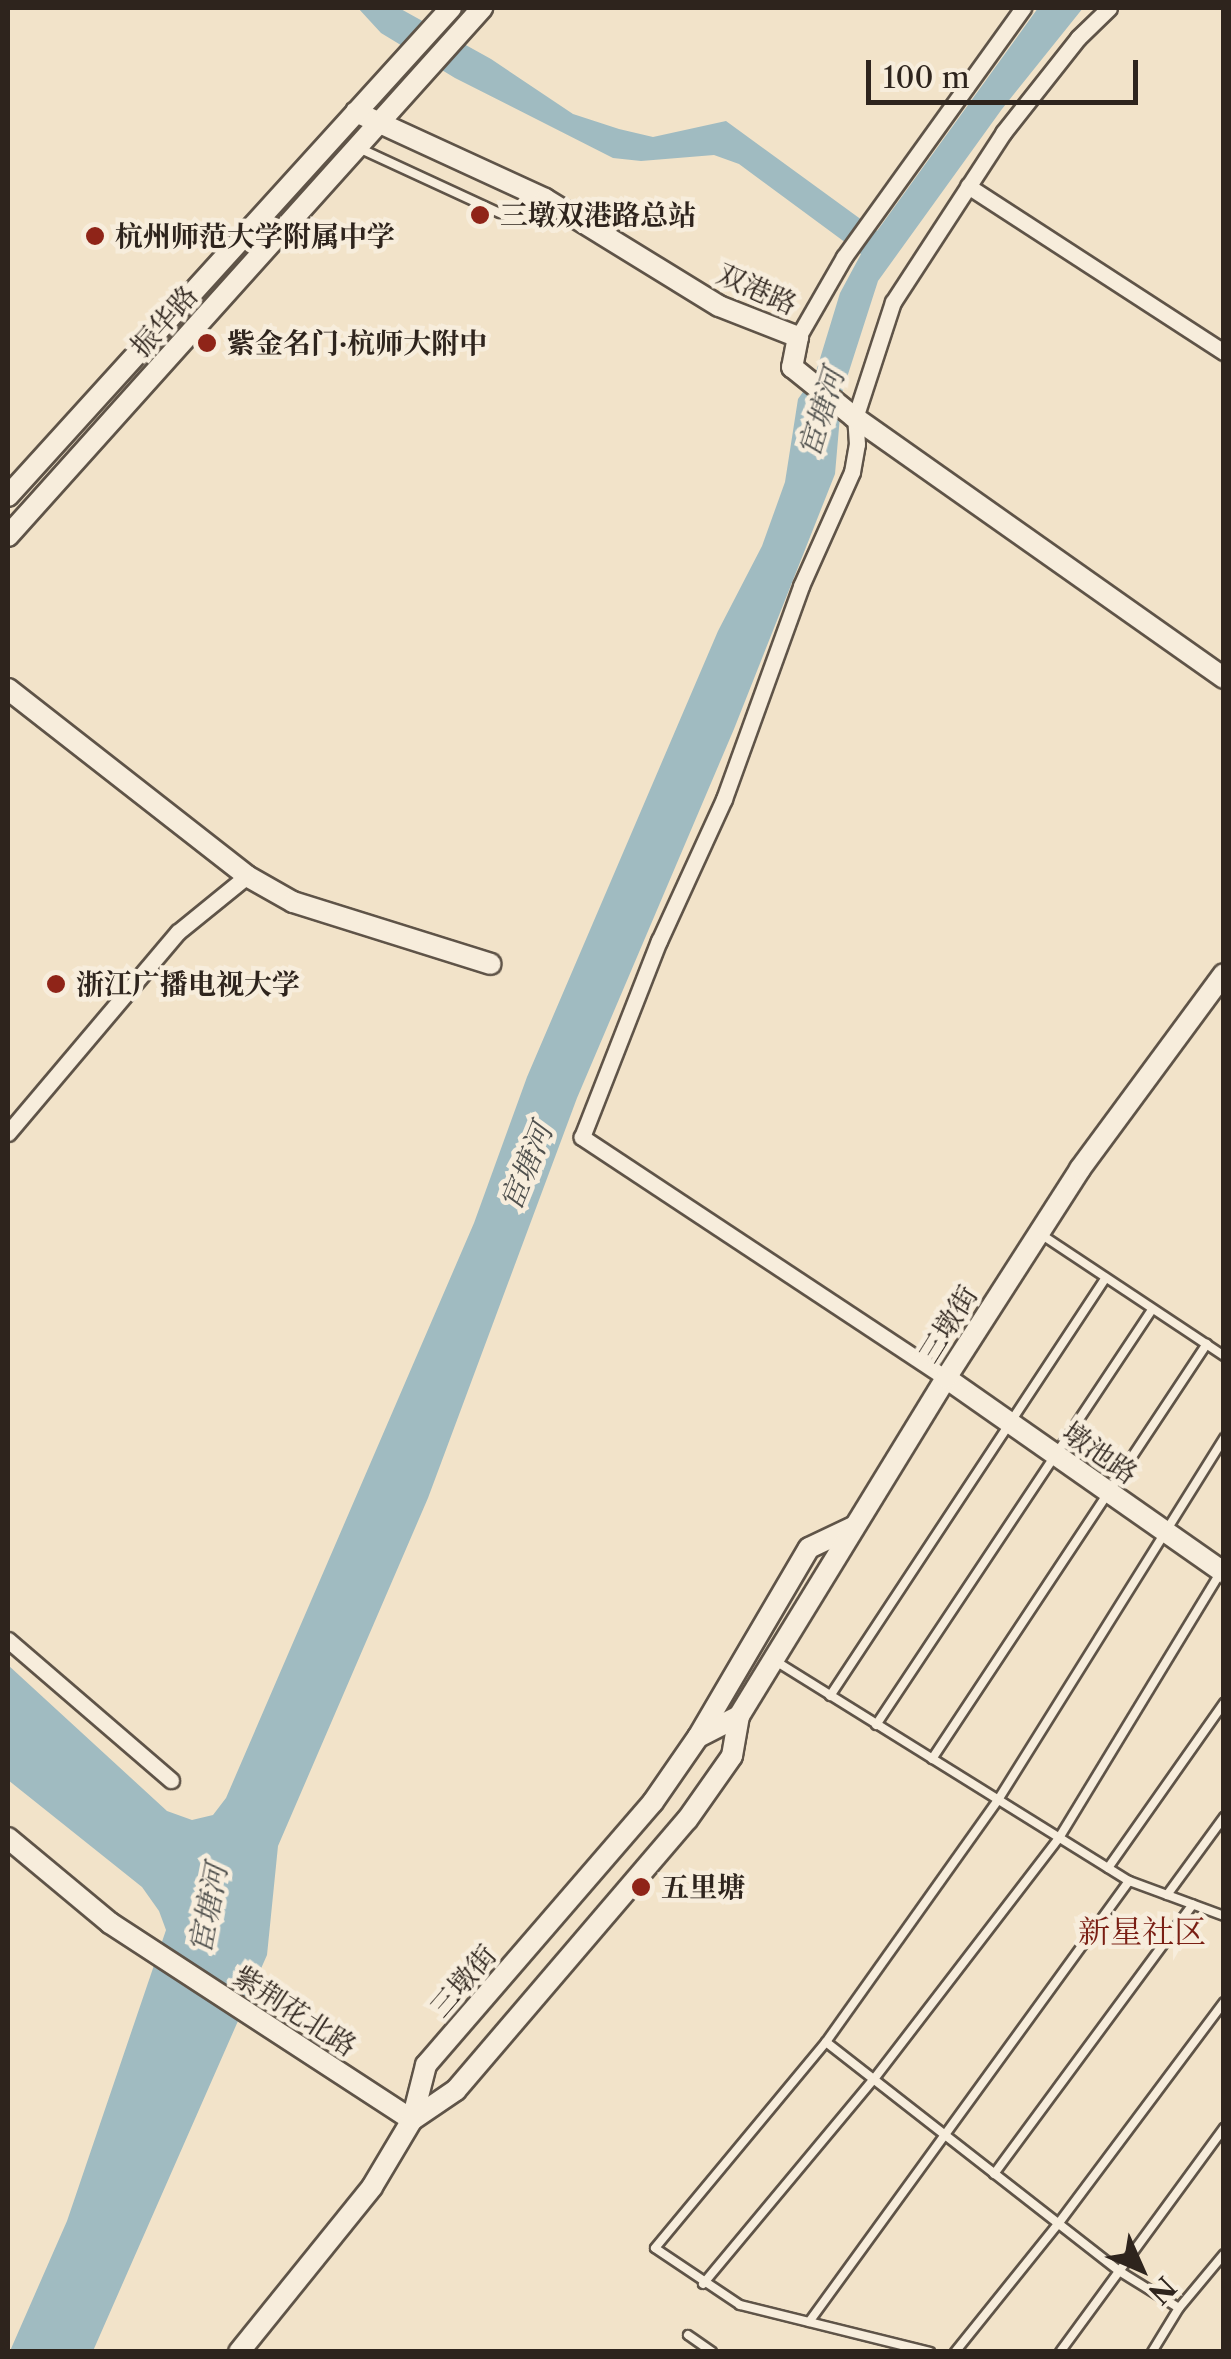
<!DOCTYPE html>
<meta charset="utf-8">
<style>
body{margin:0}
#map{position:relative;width:1231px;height:2359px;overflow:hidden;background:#f2e3c9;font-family:"Libre Caslon Text","Noto Serif SC",serif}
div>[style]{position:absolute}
.water>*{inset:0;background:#a0bbc1}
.roads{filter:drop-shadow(2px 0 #5f5448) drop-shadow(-2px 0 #5f5448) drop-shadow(0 2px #5f5448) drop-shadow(0 -2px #5f5448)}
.lane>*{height:8px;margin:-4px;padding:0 4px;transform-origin:4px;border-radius:4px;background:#f7eddc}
.street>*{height:15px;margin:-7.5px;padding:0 7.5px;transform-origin:7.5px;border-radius:7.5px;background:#f7eddc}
.secondary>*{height:20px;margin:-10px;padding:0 10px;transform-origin:10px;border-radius:10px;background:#f7eddc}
.dots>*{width:28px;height:28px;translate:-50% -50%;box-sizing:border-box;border:5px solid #f7eddc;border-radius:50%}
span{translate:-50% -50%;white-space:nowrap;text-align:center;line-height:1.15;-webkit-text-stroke:9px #f7eddc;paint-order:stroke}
.poi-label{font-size:28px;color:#2e241d;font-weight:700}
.left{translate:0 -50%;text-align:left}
.street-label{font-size:28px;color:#2e241d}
.water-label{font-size:30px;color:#50514e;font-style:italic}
.quarter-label{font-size:32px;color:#7a1f14}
.frame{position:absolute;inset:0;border:10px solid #2e241d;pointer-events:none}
.north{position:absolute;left:1091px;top:2219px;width:100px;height:100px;-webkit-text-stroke:8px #f7eddc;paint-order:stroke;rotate:135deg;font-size:28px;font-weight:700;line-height:40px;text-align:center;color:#2e241d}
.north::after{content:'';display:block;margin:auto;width:35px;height:45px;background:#2e241d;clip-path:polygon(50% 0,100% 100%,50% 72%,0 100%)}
.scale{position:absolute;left:866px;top:60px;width:272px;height:45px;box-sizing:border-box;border:5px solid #2e241d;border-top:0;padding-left:12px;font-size:30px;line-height:35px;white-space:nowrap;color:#2e241d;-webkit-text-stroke:8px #f7eddc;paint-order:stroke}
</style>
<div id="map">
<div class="water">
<i style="clip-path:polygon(358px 8px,399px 8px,491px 59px,573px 114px,619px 129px,653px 137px,726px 121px,877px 231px,1038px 8px,1083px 8px,1002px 109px,878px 281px,842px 393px,835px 474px,734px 729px,577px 1098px,428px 1498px,278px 1846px,267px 1955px,93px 2351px,10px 2351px,67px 2221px,166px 1930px,159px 1911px,142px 1887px,8px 1780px,8px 1665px,167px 1811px,192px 1820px,213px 1815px,226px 1798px,474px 1223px,527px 1077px,718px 631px,762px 546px,785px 482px,798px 399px,815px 375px,840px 293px,861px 254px,739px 164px,714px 155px,641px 161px,613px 158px,455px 78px,381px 33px)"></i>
</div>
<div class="roads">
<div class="lane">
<i style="left:361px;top:149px;width:172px;rotate:24.8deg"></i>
<i style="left:517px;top:221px;width:30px;rotate:-64deg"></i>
<i style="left:1042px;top:1235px;width:219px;rotate:33.6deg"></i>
<i style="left:777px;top:1662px;width:415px;rotate:31.9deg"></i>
<i style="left:1129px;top:1881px;width:101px;rotate:20.2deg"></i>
<i style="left:830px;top:1696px;width:500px;rotate:-56.6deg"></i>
<i style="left:876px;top:1725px;width:499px;rotate:-56.4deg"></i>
<i style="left:932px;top:1759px;width:498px;rotate:-56.5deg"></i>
<i style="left:1108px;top:1868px;width:202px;rotate:-54.9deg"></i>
<i style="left:1167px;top:1895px;width:97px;rotate:-53.8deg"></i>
<i style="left:826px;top:2042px;width:372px;rotate:38deg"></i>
<i style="left:1119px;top:2271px;width:70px;rotate:31.7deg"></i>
<i style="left:994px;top:2174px;width:335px;rotate:-53.6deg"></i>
<i style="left:703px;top:2284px;width:267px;rotate:-50.2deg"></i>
<i style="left:874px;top:2079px;width:304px;rotate:-52.5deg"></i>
<i style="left:1059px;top:1838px;width:311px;rotate:-58.7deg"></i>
<i style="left:809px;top:2322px;width:545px;rotate:-54.03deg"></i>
<i style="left:688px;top:2335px;width:29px;rotate:35deg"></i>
<i style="left:930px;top:2352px;width:196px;rotate:-166.1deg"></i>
<i style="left:740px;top:2305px;width:102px;rotate:-146.2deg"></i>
<i style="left:655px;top:2248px;width:268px;rotate:-50.3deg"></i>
<i style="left:826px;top:2042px;width:297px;rotate:-54.6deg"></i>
<i style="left:998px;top:1800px;width:427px;rotate:-58deg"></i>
<i style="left:955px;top:2352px;width:164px;rotate:-51.2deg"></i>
<i style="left:1058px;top:2224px;width:277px;rotate:-53.2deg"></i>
<i style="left:1060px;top:2352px;width:278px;rotate:-53.8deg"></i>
<i style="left:1152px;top:2352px;width:52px;rotate:-58.5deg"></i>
<i style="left:1179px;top:2308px;width:70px;rotate:-50.2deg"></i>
</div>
<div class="street">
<i style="left:968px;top:186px;width:305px;rotate:33deg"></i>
<i style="left:798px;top:337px;width:92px;rotate:-60.1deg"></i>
<i style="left:844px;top:257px;width:307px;rotate:-54.3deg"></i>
<i style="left:8px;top:1133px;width:263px;rotate:-49.8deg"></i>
<i style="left:178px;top:932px;width:89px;rotate:-39.1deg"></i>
<i style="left:946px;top:1378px;width:437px;rotate:-146.5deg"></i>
<i style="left:582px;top:1137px;width:211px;rotate:-68.6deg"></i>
<i style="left:659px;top:941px;width:156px;rotate:-65.4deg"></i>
<i style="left:724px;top:799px;width:226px;rotate:-70.1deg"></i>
<i style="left:801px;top:586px;width:125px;rotate:-65.9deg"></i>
<i style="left:852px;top:472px;width:28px;rotate:-80deg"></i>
<i style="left:857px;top:444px;width:26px;rotate:-94deg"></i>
<i style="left:855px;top:418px;width:122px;rotate:-71.9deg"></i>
<i style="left:893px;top:302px;width:202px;rotate:-56.9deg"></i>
<i style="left:1003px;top:133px;width:121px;rotate:-51.7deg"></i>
<i style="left:1078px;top:38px;width:43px;rotate:-44.1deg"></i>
<i style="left:8px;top:1640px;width:215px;rotate:40.7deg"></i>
</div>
<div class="secondary">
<i style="left:356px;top:112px;width:208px;rotate:24.7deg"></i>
<i style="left:545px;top:199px;width:204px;rotate:31.6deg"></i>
<i style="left:719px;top:306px;width:85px;rotate:21.4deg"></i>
<i style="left:798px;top:337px;width:31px;rotate:101deg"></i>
<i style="left:792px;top:367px;width:80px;rotate:38.9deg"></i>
<i style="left:854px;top:417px;width:453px;rotate:35.2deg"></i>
<i style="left:8px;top:496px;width:659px;rotate:-47.77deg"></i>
<i style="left:8px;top:536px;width:710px;rotate:-48.08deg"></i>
<i style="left:8px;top:689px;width:303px;rotate:38deg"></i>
<i style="left:247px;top:876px;width:53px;rotate:29.5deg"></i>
<i style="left:293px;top:902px;width:207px;rotate:17.4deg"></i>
<i style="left:946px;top:1378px;width:340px;rotate:35deg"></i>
<i style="left:698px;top:1737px;width:219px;rotate:-59.6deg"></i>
<i style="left:809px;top:1548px;width:49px;rotate:-25.5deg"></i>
<i style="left:8px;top:1838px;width:133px;rotate:39.8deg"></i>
<i style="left:110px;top:1923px;width:361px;rotate:33.1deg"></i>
<i style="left:412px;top:2120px;width:53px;rotate:-34.3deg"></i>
<i style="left:456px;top:2090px;width:355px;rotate:-49.5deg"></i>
<i style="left:687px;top:1820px;width:78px;rotate:-54.9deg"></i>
<i style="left:732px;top:1756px;width:41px;rotate:-80.1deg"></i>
<i style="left:739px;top:1716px;width:396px;rotate:-58.5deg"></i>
<i style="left:946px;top:1378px;width:248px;rotate:-57.3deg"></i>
<i style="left:1080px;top:1169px;width:242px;rotate:-53.6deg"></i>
<i style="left:239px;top:2352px;width:212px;rotate:-51.1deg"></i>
<i style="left:372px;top:2187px;width:78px;rotate:-59.2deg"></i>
<i style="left:412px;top:2120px;width:57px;rotate:-75.7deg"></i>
<i style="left:426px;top:2065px;width:347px;rotate:-49.2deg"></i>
<i style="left:653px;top:1802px;width:79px;rotate:-55.3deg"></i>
<i style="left:698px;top:1737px;width:46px;rotate:-27.1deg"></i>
</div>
</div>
<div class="dots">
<i style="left:480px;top:215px;background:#8f2418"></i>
<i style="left:95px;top:236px;background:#8f2418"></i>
<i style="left:207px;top:343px;background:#8f2418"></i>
<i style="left:56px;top:984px;background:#8f2418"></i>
<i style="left:641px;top:1887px;background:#8f2418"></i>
</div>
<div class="poi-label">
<span class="left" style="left:500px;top:215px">三墩双港路总站</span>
<span class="left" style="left:115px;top:236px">杭州师范大学附属中学</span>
<span class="left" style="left:227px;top:343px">紫金名门·杭师大附中</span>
<span class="left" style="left:76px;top:984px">浙江广播电视大学</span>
<span class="left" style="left:661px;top:1887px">五里塘</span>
</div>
<div class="street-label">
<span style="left:757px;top:289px;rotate:24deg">双港路</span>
<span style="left:164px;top:321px;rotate:-48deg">振华路</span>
<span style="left:948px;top:1324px;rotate:-58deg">三墩街</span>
<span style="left:1100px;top:1453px;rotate:35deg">墩池路</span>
<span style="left:463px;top:1981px;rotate:-49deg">三墩街</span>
<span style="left:295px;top:2011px;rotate:33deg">紫荆花北路</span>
</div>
<div class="water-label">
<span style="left:822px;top:413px;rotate:-73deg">宦塘河</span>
<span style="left:527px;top:1167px;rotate:-68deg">宦塘河</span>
<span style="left:209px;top:1909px;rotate:-79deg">宦塘河</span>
</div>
<div class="quarter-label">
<span style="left:1142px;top:1932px">新星社区</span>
</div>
<div class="frame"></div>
<div class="north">N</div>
<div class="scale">100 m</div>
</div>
